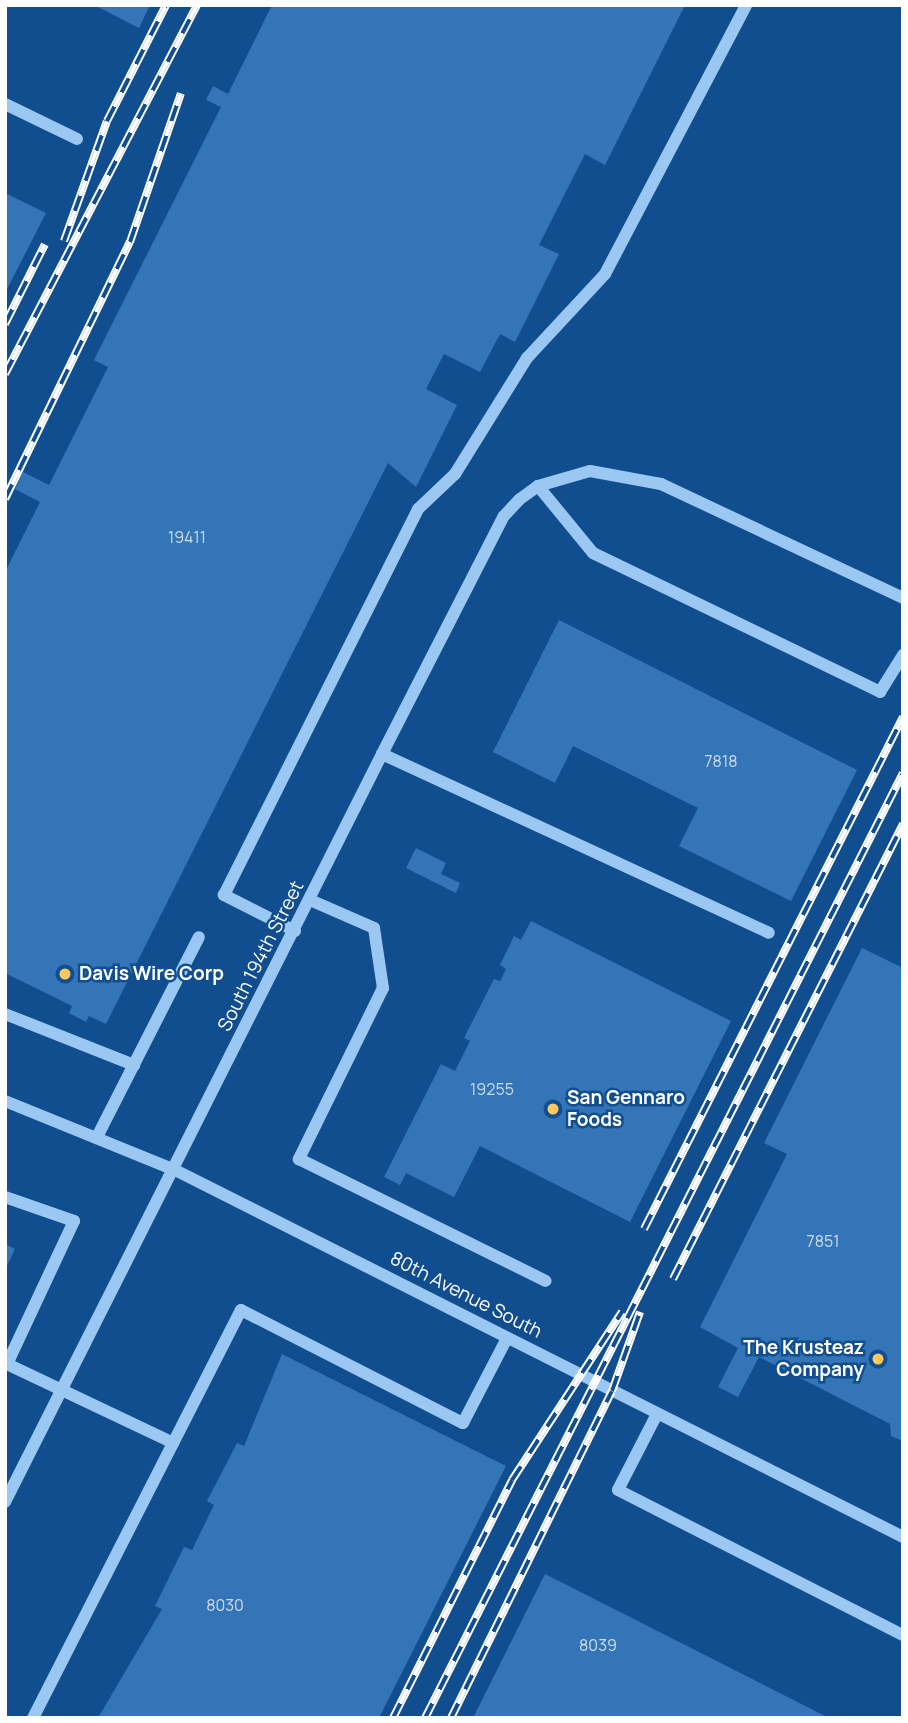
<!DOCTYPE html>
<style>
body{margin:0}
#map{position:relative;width:908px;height:1723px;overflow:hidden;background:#114e90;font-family:Manrope,sans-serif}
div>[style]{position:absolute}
.building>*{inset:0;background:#3475b7}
.minor>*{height:12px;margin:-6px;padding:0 6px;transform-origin:6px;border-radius:6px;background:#9bc7f3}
.rail>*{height:8px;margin-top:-4px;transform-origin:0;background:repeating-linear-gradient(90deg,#114e90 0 16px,#fff 0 32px);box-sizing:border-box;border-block:2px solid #fff}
.dots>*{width:19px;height:19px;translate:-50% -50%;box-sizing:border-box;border:4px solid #114e90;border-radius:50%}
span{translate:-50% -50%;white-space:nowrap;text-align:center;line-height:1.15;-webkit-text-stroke:5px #114e90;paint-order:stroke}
.number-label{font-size:16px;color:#ccdced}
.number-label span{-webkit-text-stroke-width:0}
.street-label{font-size:19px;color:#fff}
.poi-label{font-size:19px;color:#fff;font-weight:700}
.left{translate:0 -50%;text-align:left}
.right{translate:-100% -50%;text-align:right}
.frame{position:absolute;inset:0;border:7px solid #fff;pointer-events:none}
</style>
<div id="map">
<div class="building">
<i style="clip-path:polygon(94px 5px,150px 5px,139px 28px)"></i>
<i style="clip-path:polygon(272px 5px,685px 5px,605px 165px,585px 154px,539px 245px,559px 254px,515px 342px,500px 334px,480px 372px,444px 354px,426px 389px,457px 405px,416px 487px,388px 463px,106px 1024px,89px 1016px,86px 1022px,69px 1013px,72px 1006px,5px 973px,5px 572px,40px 502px,15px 489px,23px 472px,49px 485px,108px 367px,94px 360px,221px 107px,206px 100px,213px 86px,228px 94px)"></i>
<i style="clip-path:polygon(5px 193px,46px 213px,5px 293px)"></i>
<i style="clip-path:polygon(559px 620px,857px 770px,791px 901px,679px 846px,698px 808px,573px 746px,555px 783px,493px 752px)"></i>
<i style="clip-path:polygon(416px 848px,446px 863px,441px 874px,460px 883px,456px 893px,406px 868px)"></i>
<i style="clip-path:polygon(531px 921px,731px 1021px,630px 1222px,480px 1146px,454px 1197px,406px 1173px,400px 1185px,384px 1177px,441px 1064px,455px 1071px,470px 1041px,464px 1038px,494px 979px,500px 981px,506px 969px,500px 965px,514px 936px,521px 940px)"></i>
<i style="clip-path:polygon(862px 948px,903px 968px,903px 1441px,891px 1436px,890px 1424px,759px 1357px,738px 1397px,718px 1387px,738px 1348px,700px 1327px,787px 1154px,764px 1143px)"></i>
<i style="clip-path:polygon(5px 1244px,15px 1249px,5px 1270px)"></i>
<i style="clip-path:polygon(282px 1354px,506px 1466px,379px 1718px,98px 1718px,162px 1609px,155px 1606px,184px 1547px,192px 1550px,214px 1505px,207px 1501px,237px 1443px,244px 1446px)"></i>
<i style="clip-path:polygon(545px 1574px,829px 1718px,473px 1718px)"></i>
</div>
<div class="minor">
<i style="left:5px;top:104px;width:80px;rotate:25.9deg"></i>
<i style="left:538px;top:486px;width:87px;rotate:50.6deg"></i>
<i style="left:593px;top:553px;width:319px;rotate:25.8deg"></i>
<i style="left:880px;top:692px;width:44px;rotate:-58.1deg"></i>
<i style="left:382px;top:754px;width:426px;rotate:24.8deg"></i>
<i style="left:310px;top:900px;width:70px;rotate:23.6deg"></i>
<i style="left:374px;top:928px;width:61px;rotate:81.5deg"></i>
<i style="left:383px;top:988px;width:191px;rotate:116.2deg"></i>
<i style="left:299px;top:1159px;width:275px;rotate:26.3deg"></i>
<i style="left:295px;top:931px;width:80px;rotate:-153.1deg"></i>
<i style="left:224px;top:895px;width:432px;rotate:-63.3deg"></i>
<i style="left:418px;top:509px;width:51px;rotate:-43.4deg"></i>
<i style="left:455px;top:474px;width:137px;rotate:-58.2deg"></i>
<i style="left:527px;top:358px;width:115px;rotate:-47.1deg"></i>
<i style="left:605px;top:274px;width:304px;rotate:-62.3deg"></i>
<i style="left:5px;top:1014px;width:139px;rotate:21.6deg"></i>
<i style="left:5px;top:1101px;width:183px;rotate:22.1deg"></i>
<i style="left:175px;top:1170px;width:815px;rotate:26.75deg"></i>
<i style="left:98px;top:1135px;width:222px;rotate:-63deg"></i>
<i style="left:5px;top:1197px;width:73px;rotate:19.2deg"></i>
<i style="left:74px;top:1221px;width:158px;rotate:115.1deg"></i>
<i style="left:7px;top:1364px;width:184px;rotate:25.4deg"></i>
<i style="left:657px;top:1414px;width:85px;rotate:117.2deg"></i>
<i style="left:618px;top:1490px;width:320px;rotate:27deg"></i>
<i style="left:5px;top:1502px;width:838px;rotate:-63.25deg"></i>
<i style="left:382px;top:754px;width:267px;rotate:-62.9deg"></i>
<i style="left:504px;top:516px;width:23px;rotate:-47deg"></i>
<i style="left:520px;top:499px;width:22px;rotate:-36deg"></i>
<i style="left:538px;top:486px;width:54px;rotate:-16.1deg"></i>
<i style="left:590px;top:471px;width:72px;rotate:10.4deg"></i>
<i style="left:661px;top:484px;width:268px;rotate:25.2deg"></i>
<i style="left:33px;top:1718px;width:458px;rotate:-63deg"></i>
<i style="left:241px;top:1310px;width:249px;rotate:27deg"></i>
<i style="left:463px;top:1423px;width:96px;rotate:-62.6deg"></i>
</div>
<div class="rail">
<i style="left:64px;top:241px;width:127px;rotate:-70.3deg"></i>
<i style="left:107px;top:121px;width:130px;rotate:-63deg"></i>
<i style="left:5px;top:324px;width:89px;rotate:-63.4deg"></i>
<i style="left:5px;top:374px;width:416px;rotate:-62.5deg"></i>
<i style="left:5px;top:499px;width:286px;rotate:-64.1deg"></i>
<i style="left:130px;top:242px;width:157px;rotate:-71.1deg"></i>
<i style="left:644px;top:1229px;width:574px;rotate:-63.17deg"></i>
<i style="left:673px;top:1279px;width:510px;rotate:-63.18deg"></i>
<i style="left:393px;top:1718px;width:266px;rotate:-63.4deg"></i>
<i style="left:512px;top:1480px;width:201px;rotate:-56.8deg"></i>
<i style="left:425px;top:1718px;width:1059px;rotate:-63.17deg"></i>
<i style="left:451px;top:1718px;width:364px;rotate:-63.8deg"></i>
<i style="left:612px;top:1391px;width:84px;rotate:-70.5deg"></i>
</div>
<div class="dots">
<i style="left:65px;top:974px;background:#ffc85c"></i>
<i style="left:553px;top:1109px;background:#ffc85c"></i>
<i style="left:878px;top:1359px;background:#ffc85c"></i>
</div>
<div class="number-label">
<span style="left:187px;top:537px">19411</span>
<span style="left:721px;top:761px">7818</span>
<span style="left:492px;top:1089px">19255</span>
<span style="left:823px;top:1241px">7851</span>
<span style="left:225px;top:1605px">8030</span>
<span style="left:598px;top:1645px">8039</span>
</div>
<div class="street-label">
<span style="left:261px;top:956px;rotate:-63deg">South 194th Street</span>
<span style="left:466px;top:1295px;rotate:27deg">80th Avenue South</span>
</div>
<div class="poi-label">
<span class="left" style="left:79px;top:974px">Davis Wire Corp</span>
<span class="left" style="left:567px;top:1109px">San Gennaro<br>Foods</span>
<span class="right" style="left:864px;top:1359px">The Krusteaz<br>Company</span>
</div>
<div class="frame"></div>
</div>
